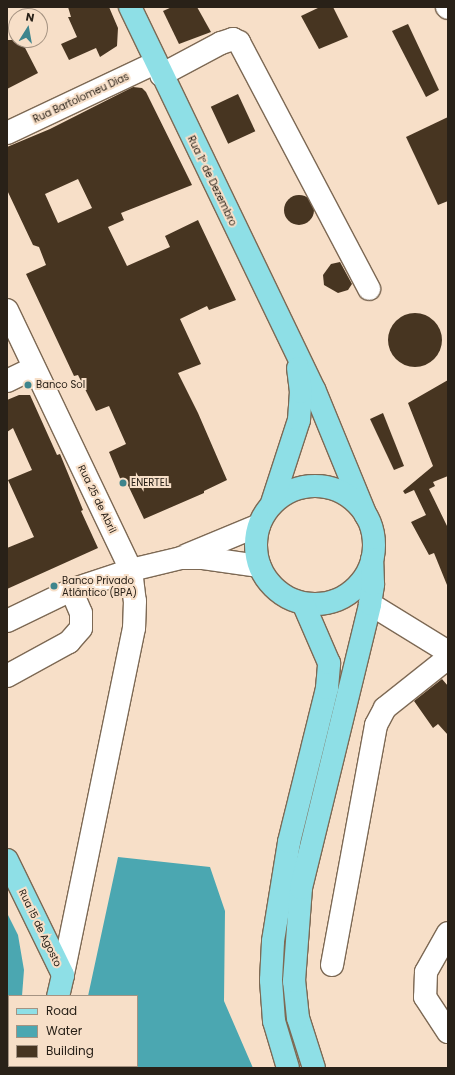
<!DOCTYPE html>
<meta charset="utf-8">
<style>
body{margin:0}
#map{position:relative;width:455px;height:1075px;overflow:hidden;background:#f7dfc8;font-family:Poppins,sans-serif}
div>[style]{position:absolute}
.water>*{inset:0;background:#4ba7b1}
.building>*{inset:0;background:#473521;transform-origin:0 0}
.round{border-radius:50%}
.roads{filter:drop-shadow(1px 0 #7d6954) drop-shadow(-1px 0 #7d6954) drop-shadow(0 1px #7d6954) drop-shadow(0 -1px #7d6954)}
.minor>*{height:22px;margin:-11px;padding:0 11px;transform-origin:11px;border-radius:11px;background:#fff}
.major>*{height:22px;margin:-11px;padding:0 11px;transform-origin:11px;border-radius:11px;background:#8edfe6}
.major>.ring{margin:-11px;padding:0;box-sizing:content-box;background:none;border:22px solid #8edfe6;border-radius:50%}
.dots>*{width:11px;height:11px;translate:-50% -50%;box-sizing:border-box;border:2px solid #f7dfc8;border-radius:50%}
span{translate:-50% -50%;white-space:nowrap;text-align:center;line-height:1.15;-webkit-text-stroke:4px #f7dfc8;paint-order:stroke}
.street-label{font-size:10px;color:#292118}
.poi-label{font-size:10px;color:#292118}
.left{translate:0 -50%;text-align:left}
.frame{position:absolute;inset:0;border:8px solid #292118;pointer-events:none}
.legend{position:absolute;left:8px;top:995px;width:130px;height:72px;box-sizing:border-box;background:#f7dfc8;border:1px solid #a59382;margin:0;padding:5px 7px;list-style:none;font-size:12px;color:#292118}
.legend li{display:flex;align-items:center;gap:8px;height:20px}
.legend b{width:20px;border:1px solid #a59382}
.north{position:absolute;left:8px;top:8px;width:40px;height:40px;box-sizing:border-box;background:#f7dfc8;border:1px solid #a59382;border-radius:50%;rotate:11deg;font-size:11px;font-weight:700;line-height:16px;text-align:center;color:#292118}
.north::after{content:'';display:block;margin:auto;width:14px;height:18px;background:#3e858d;clip-path:polygon(50% 0,100% 100%,50% 72%,0 100%)}
</style>
<div id="map">
<div class="water">
<i style="clip-path:polygon(118px 857px,210px 867px,225px 911px,224px 1001px,253px 1068px,72px 1068px,137px 1066px,137px 996px,88px 996px)"></i>
<i style="clip-path:polygon(7px 913px,18px 935px,24px 970px,22px 996px,9px 996px,7px 1035px)"></i>
</div>
<div class="building">
<i style="clip-path:polygon(68px 7px,109px 7px,118px 28px,117px 46px,100px 57px,96px 48px,69px 60px,61px 44px,77px 37px,68px 17px,71px 17px)"></i>
<i style="clip-path:polygon(172px 7px,197px 7px,211px 32px,179px 44px,163px 11px)"></i>
<i style="clip-path:polygon(320px 7px,333px 7px,348px 37px,319px 49px,301px 16px)"></i>
<i style="clip-path:polygon(408px 24px,439px 90px,426px 97px,392px 31px)"></i>
<i style="clip-path:polygon(7px 40px,21px 40px,38px 73px,7px 89px)"></i>
<i style="clip-path:polygon(evenodd,133px 87px,142px 88px,146px 92px,192px 185px,121px 213px,124px 220px,108px 227px,127px 266px,170px 247px,165px 236px,198px 220px,236px 300px,209px 310px,207px 306px,180px 319px,201px 364px,178px 373px,198px 413px,227px 480px,204px 491px,204px 493px,144px 519px,126px 481px,122px 483px,109px 452px,126px 444px,109px 406px,96px 411px,78px 375px,74px 376px,26px 274px,46px 265px,39px 247px,33px 245px,7px 190px,7px 147px,50px 129px,133px 87px,78px 179px,92px 208px,58px 223px,45px 194px,78px 179px)"></i>
<i style="left:238px;top:94px;width:41px;height:30px;rotate:65deg"></i>
<i style="clip-path:polygon(448px 117px,448px 201px,438px 205px,406px 137px)"></i>
<i class="round" style="left:284px;top:195px;width:30px;height:30px"></i>
<i style="clip-path:polygon(340px 262px,352px 284px,348px 290px,338px 293px,324px 285px,323px 275px,331px 264px)"></i>
<i class="round" style="left:388px;top:313px;width:54px;height:54px"></i>
<i style="clip-path:polygon(448px 380px,448px 476px,433px 482px,435px 486px,429px 489px,448px 528px,447px 585px,434px 553px,429px 555px,411px 522px,426px 515px,414px 490px,405px 494px,403px 491px,433px 466px,408px 403px)"></i>
<i style="clip-path:polygon(19px 395px,30px 395px,57px 455px,60px 454px,83px 510px,81px 511px,98px 548px,7px 589px,7px 548px,34px 537px,8px 480px,32px 470px,13px 428px,7px 432px,7px 400px)"></i>
<i style="clip-path:polygon(383px 413px,404px 466px,394px 470px,370px 419px)"></i>
<i style="clip-path:polygon(442px 679px,448px 686px,448px 735px,438px 724px,433px 728px,414px 701px)"></i>
</div>
<div class="roads">
<div class="minor">
<i style="left:447px;top:7px;width:1px;rotate:45deg"></i>
<i style="left:161px;top:75px;width:68px;rotate:-28.1deg"></i>
<i style="left:221px;top:43px;width:13px;rotate:-18deg"></i>
<i style="left:233px;top:39px;width:7px;rotate:27deg"></i>
<i style="left:239px;top:42px;width:279px;rotate:62.2deg"></i>
<i style="left:7px;top:133px;width:164px;rotate:-25.3deg"></i>
<i style="left:7px;top:310px;width:288px;rotate:64.5deg"></i>
<i style="left:131px;top:570px;width:31px;rotate:83deg"></i>
<i style="left:135px;top:601px;width:27px;rotate:92deg"></i>
<i style="left:134px;top:628px;width:354px;rotate:101.6deg"></i>
<i style="left:7px;top:381px;width:30px;rotate:-26deg"></i>
<i style="left:187px;top:555px;width:78px;rotate:-22.6deg"></i>
<i style="left:370px;top:604px;width:92px;rotate:31.6deg"></i>
<i style="left:7px;top:621px;width:71px;rotate:-25.8deg"></i>
<i style="left:71px;top:590px;width:63px;rotate:-18.4deg"></i>
<i style="left:131px;top:570px;width:51px;rotate:-13.5deg"></i>
<i style="left:181px;top:558px;width:22px"></i>
<i style="left:203px;top:558px;width:57px;rotate:8.1deg"></i>
<i style="left:7px;top:676px;width:71px;rotate:-28.7deg"></i>
<i style="left:69px;top:642px;width:18px;rotate:-49deg"></i>
<i style="left:81px;top:628px;width:15px;rotate:-90deg"></i>
<i style="left:81px;top:613px;width:25px;rotate:-113deg"></i>
<i style="left:448px;top:933px;width:45px;rotate:119.4deg"></i>
<i style="left:426px;top:972px;width:25px;rotate:92deg"></i>
<i style="left:425px;top:997px;width:42px;rotate:56.7deg"></i>
<i style="left:332px;top:965px;width:244px;rotate:-79.6deg"></i>
<i style="left:376px;top:725px;width:19px;rotate:-62deg"></i>
<i style="left:385px;top:708px;width:80px;rotate:-38.4deg"></i>
</div>
<div class="major">
<i style="left:130px;top:7px;width:424px;rotate:64.3deg"></i>
<i style="left:314px;top:389px;width:137px;rotate:67.7deg"></i>
<i class="ring" style="left:256px;top:486px;width:96px;height:96px"></i>
<i style="left:272px;top:503px;width:87px;rotate:-72deg"></i>
<i style="left:299px;top:420px;width:28px;rotate:-86deg"></i>
<i style="left:301px;top:392px;width:24px;rotate:-97deg"></i>
<i style="left:7px;top:860px;width:128px;rotate:64deg"></i>
<i style="left:63px;top:975px;width:22px;rotate:103deg"></i>
<i style="left:40px;top:1068px;width:2px;rotate:-90deg"></i>
<i style="left:288px;top:1068px;width:49px;rotate:-106.6deg"></i>
<i style="left:274px;top:1021px;width:41px;rotate:-94.2deg"></i>
<i style="left:271px;top:980px;width:39px;rotate:-87deg"></i>
<i style="left:273px;top:941px;width:100px;rotate:-80.8deg"></i>
<i style="left:289px;top:842px;width:159px;rotate:-76.1deg"></i>
<i style="left:327px;top:688px;width:25px;rotate:-85deg"></i>
<i style="left:329px;top:663px;width:65px;rotate:-113.4deg"></i>
<i style="left:314px;top:1068px;width:52px;rotate:-107.7deg"></i>
<i style="left:298px;top:1018px;width:37px;rotate:-96deg"></i>
<i style="left:294px;top:981px;width:93px;rotate:-85.7deg"></i>
<i style="left:301px;top:888px;width:292px;rotate:-76.3deg"></i>
<i style="left:370px;top:604px;width:20px;rotate:-81deg"></i>
<i style="left:373px;top:584px;width:25px;rotate:-92deg"></i>
</div>
</div>
<div class="dots">
<i style="left:28px;top:385px;background:#3e858d"></i>
<i style="left:123px;top:483px;background:#3e858d"></i>
<i style="left:54px;top:586px;background:#3e858d"></i>
</div>
<div class="street-label">
<span style="left:81px;top:98px;rotate:-25deg">Rua Bartolomeu Dias</span>
<span style="left:212px;top:181px;rotate:64deg">Rua 1º de Dezembro</span>
<span style="left:97px;top:499px;rotate:64deg">Rua 25 de Abril</span>
<span style="left:40px;top:928px;rotate:64deg">Rua 15 de Agosto</span>
</div>
<div class="poi-label">
<span class="left" style="left:36px;top:385px">Banco Sol</span>
<span class="left" style="left:131px;top:483px">ENERTEL</span>
<span class="left" style="left:62px;top:586px">Banco Privado<br>Atlântico (BPA)</span>
</div>
<div class="frame"></div>
<ul class="legend">
<li><b style="height:5px;background:#8edfe6"></b>Road</li>
<li><b style="height:11px;background:#4ba7b1"></b>Water</li>
<li><b style="height:11px;background:#473521"></b>Building</li>
</ul>
<div class="north">N</div>
</div>
